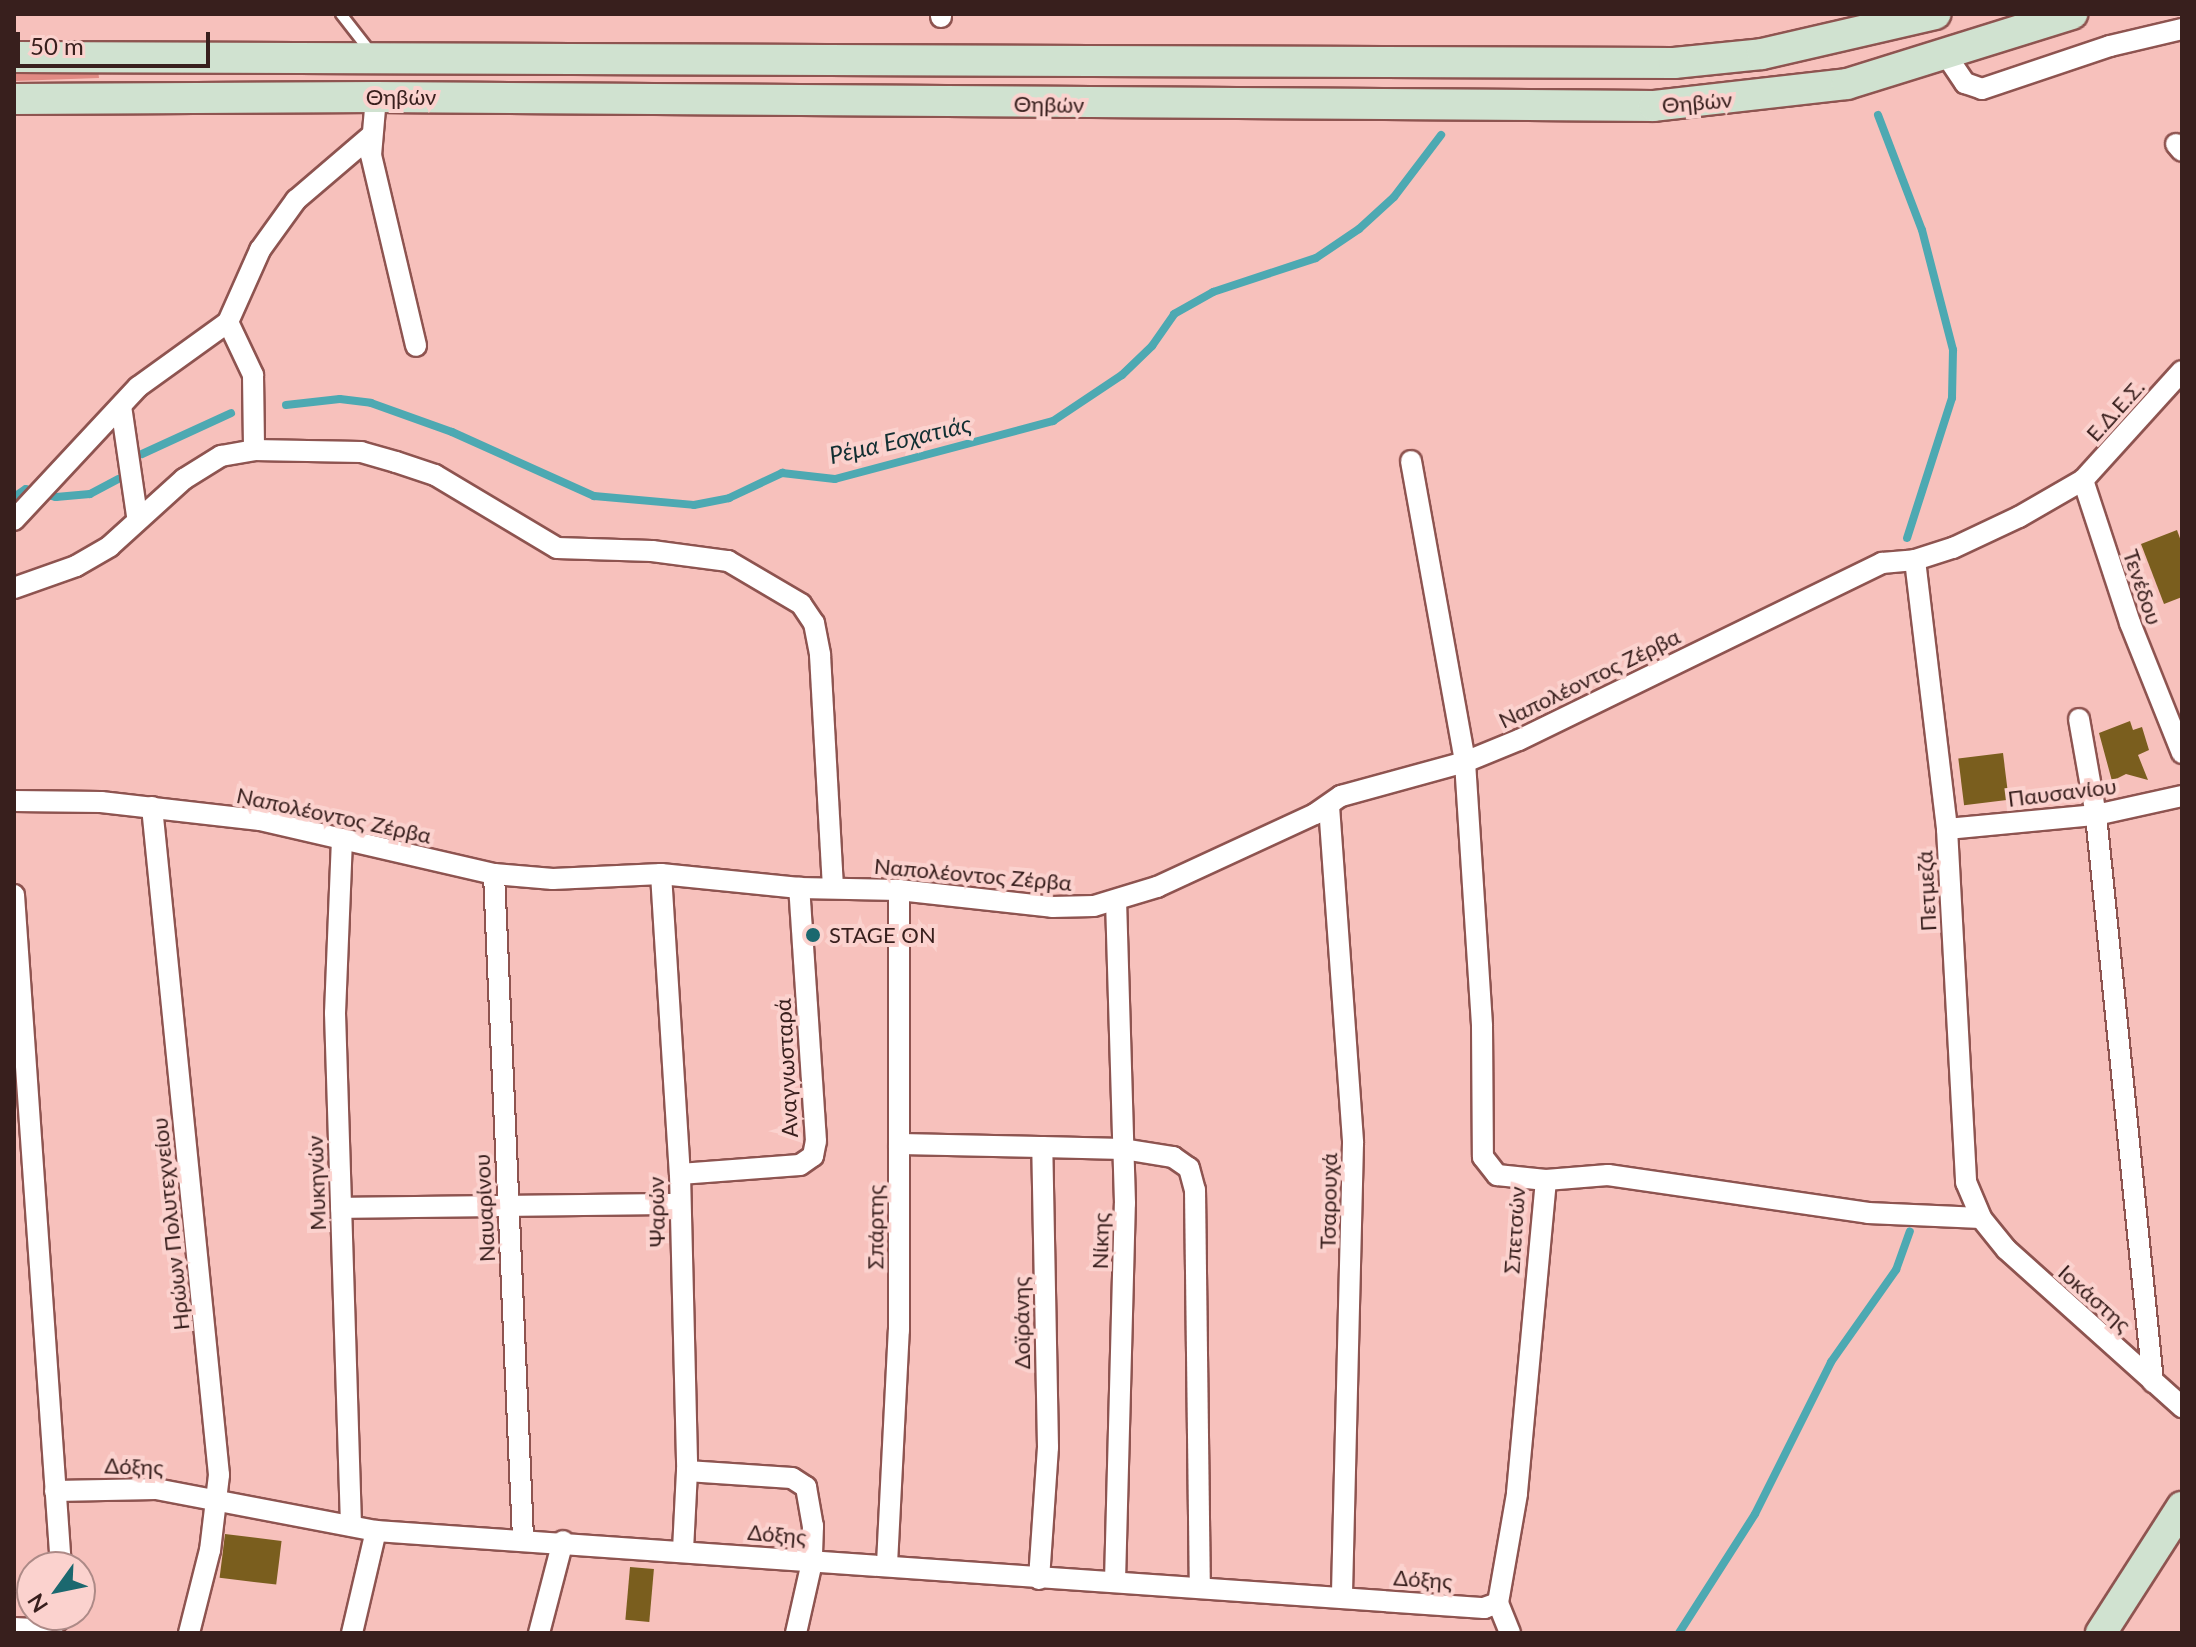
<!DOCTYPE html>
<meta charset="utf-8">
<style>
body{margin:0}
#map{position:relative;width:2196px;height:1647px;overflow:hidden;background:#f7c1bc;font-family:Lato,sans-serif}
div>[style]{position:absolute}
.green>*{inset:0;background:#e18a83}
.stream>*{height:8px;margin:-4px;padding:0 4px;transform-origin:4px;border-radius:4px;background:#4da9b2}
.building>*{inset:0;background:#7a5e1e;transform-origin:0 0}
.roads{filter:drop-shadow(2px 0 #8e5450) drop-shadow(-2px 0 #8e5450) drop-shadow(0 2px #8e5450) drop-shadow(0 -2px #8e5450)}
.lane>*{height:10px;margin:-5px;padding:0 5px;transform-origin:5px;border-radius:5px;background:#fff}
.street>*{height:20px;margin:-10px;padding:0 10px;transform-origin:10px;border-radius:10px;background:#fff}
.secondary>*{height:30px;margin:-15px;padding:0 15px;transform-origin:15px;border-radius:15px;background:#d0e2d0}
.dots>*{width:22px;height:22px;translate:-50% -50%;box-sizing:border-box;border:4px solid #fbd2ce;border-radius:50%}
span{translate:-50% -50%;white-space:nowrap;text-align:center;line-height:1.15;-webkit-text-stroke:8px #fbd2ce;paint-order:stroke}
.street-label{font-size:22px;color:#381f1d}
.poi-label{font-size:22px;color:#381f1d}
.left{translate:0 -50%;text-align:left}
.water-label{font-size:24px;color:#112f32;font-style:italic}
.frame{position:absolute;inset:0;border:16px solid #381f1d;pointer-events:none}
.north{position:absolute;left:16px;top:1551px;width:80px;height:80px;box-sizing:border-box;background:#fbd2ce;border:2px solid #ad8a87;border-radius:50%;rotate:237deg;font-size:22px;font-weight:700;line-height:32px;text-align:center;color:#381f1d}
.north::after{content:'';display:block;margin:auto;width:28px;height:36px;background:#1b686f;clip-path:polygon(50% 0,100% 100%,50% 72%,0 100%)}
.scale{position:absolute;left:16px;top:32px;width:194px;height:36px;box-sizing:border-box;border:4px solid #381f1d;border-top:0;padding-left:10px;font-size:24px;line-height:28px;white-space:nowrap;color:#381f1d;-webkit-text-stroke:6px #fbd2ce;paint-order:stroke}
</style>
<div id="map">
<div class="green">
<i style="clip-path:polygon(98px 70px,99px 78px,14px 81px,14px 71px)"></i>
</div>
<div class="stream">
<i style="left:1878px;top:115px;width:123px;rotate:69.1deg"></i>
<i style="left:1922px;top:230px;width:124px;rotate:75.5deg"></i>
<i style="left:1953px;top:350px;width:48px;rotate:91.2deg"></i>
<i style="left:1952px;top:398px;width:147px;rotate:107.8deg"></i>
<i style="left:286px;top:405px;width:54px;rotate:-6.3deg"></i>
<i style="left:340px;top:399px;width:31px;rotate:7deg"></i>
<i style="left:371px;top:403px;width:86px;rotate:19.7deg"></i>
<i style="left:452px;top:432px;width:156px;rotate:24.3deg"></i>
<i style="left:594px;top:496px;width:100px;rotate:5.1deg"></i>
<i style="left:694px;top:505px;width:36px;rotate:-11deg"></i>
<i style="left:729px;top:498px;width:59px;rotate:-25.3deg"></i>
<i style="left:782px;top:473px;width:53px;rotate:6.5deg"></i>
<i style="left:835px;top:479px;width:226px;rotate:-14.9deg"></i>
<i style="left:1053px;top:421px;width:83px;rotate:-33.7deg"></i>
<i style="left:1122px;top:375px;width:42px;rotate:-44deg"></i>
<i style="left:1152px;top:346px;width:39px;rotate:-55deg"></i>
<i style="left:1174px;top:314px;width:45px;rotate:-29.4deg"></i>
<i style="left:1213px;top:292px;width:108px;rotate:-18.3deg"></i>
<i style="left:1316px;top:258px;width:52px;rotate:-34deg"></i>
<i style="left:1359px;top:229px;width:47px;rotate:-42.4deg"></i>
<i style="left:1394px;top:197px;width:78px;rotate:-52.8deg"></i>
<i style="left:142px;top:454px;width:98px;rotate:-24.7deg"></i>
<i style="left:14px;top:497px;width:14px;rotate:-34deg"></i>
<i style="left:26px;top:489px;width:31px;rotate:15deg"></i>
<i style="left:56px;top:497px;width:34px;rotate:-5deg"></i>
<i style="left:90px;top:494px;width:32px;rotate:-28deg"></i>
<i style="left:1679px;top:1633px;width:141px;rotate:-57.4deg"></i>
<i style="left:1755px;top:1514px;width:170px;rotate:-63.4deg"></i>
<i style="left:1831px;top:1362px;width:113px;rotate:-54.8deg"></i>
<i style="left:1896px;top:1270px;width:41px;rotate:-70.3deg"></i>
</div>
<div class="building">
<i style="clip-path:polygon(2177px 530px,2182px 544px,2182px 597px,2164px 604px,2141px 544px)"></i>
<i style="clip-path:polygon(2130px 721px,2133px 730px,2142px 727px,2149px 750px,2138px 755px,2148px 780px,2126px 774px,2112px 781px,2099px 733px)"></i>
<i style="left:2003px;top:753px;width:47px;height:45px;rotate:83deg"></i>
<i style="left:225px;top:1534px;width:57px;height:44px;rotate:7deg"></i>
<i style="left:630px;top:1567px;width:24px;height:53px;rotate:5deg"></i>
</div>
<div class="roads">
<div class="lane">
<i style="left:341px;top:14px;width:46px;rotate:52.1deg"></i>
</div>
<div class="street">
<i style="left:941px;top:14px;width:3px;rotate:90deg"></i>
<i style="left:1946px;top:55px;width:34px;rotate:56deg"></i>
<i style="left:1965px;top:83px;width:18px;rotate:19deg"></i>
<i style="left:1982px;top:89px;width:135px;rotate:-18.6deg"></i>
<i style="left:2110px;top:46px;width:74px;rotate:-13.3deg"></i>
<i style="left:376px;top:97px;width:58px;rotate:94.9deg"></i>
<i style="left:371px;top:155px;width:196px;rotate:76.7deg"></i>
<i style="left:2176px;top:144px;width:9px;rotate:49deg"></i>
<i style="left:228px;top:322px;width:59px;rotate:64.7deg"></i>
<i style="left:253px;top:375px;width:75px;rotate:89.2deg"></i>
<i style="left:121px;top:406px;width:111px;rotate:81.7deg"></i>
<i style="left:1411px;top:461px;width:306px;rotate:79.8deg"></i>
<i style="left:1465px;top:762px;width:265px;rotate:86.3deg"></i>
<i style="left:1482px;top:1026px;width:131px;rotate:89.6deg"></i>
<i style="left:1483px;top:1157px;width:23px;rotate:52deg"></i>
<i style="left:1497px;top:1175px;width:49px;rotate:5.8deg"></i>
<i style="left:1546px;top:1180px;width:315px;rotate:95.3deg"></i>
<i style="left:1517px;top:1494px;width:111px;rotate:99.9deg"></i>
<i style="left:2083px;top:480px;width:151px;rotate:71.8deg"></i>
<i style="left:2130px;top:623px;width:140px;rotate:68.2deg"></i>
<i style="left:14px;top:520px;width:182px;rotate:-47deg"></i>
<i style="left:138px;top:387px;width:111px;rotate:-35.8deg"></i>
<i style="left:228px;top:322px;width:79px;rotate:-66deg"></i>
<i style="left:260px;top:250px;width:62px;rotate:-54.2deg"></i>
<i style="left:296px;top:200px;width:99px;rotate:-40.5deg"></i>
<i style="left:1915px;top:560px;width:271px;rotate:83.2deg"></i>
<i style="left:1947px;top:829px;width:354px;rotate:86.9deg"></i>
<i style="left:1966px;top:1182px;width:39px;rotate:67deg"></i>
<i style="left:1981px;top:1218px;width:40px;rotate:51deg"></i>
<i style="left:2006px;top:1249px;width:237px;rotate:41.9deg"></i>
<i style="left:14px;top:588px;width:66px;rotate:-19.5deg"></i>
<i style="left:76px;top:566px;width:39px;rotate:-30deg"></i>
<i style="left:110px;top:546px;width:100px;rotate:-42.2deg"></i>
<i style="left:184px;top:479px;width:44px;rotate:-31.9deg"></i>
<i style="left:221px;top:456px;width:34px;rotate:-10deg"></i>
<i style="left:254px;top:450px;width:107px;rotate:1.1deg"></i>
<i style="left:361px;top:452px;width:36px;rotate:16deg"></i>
<i style="left:396px;top:462px;width:41px;rotate:18.4deg"></i>
<i style="left:435px;top:475px;width:142px;rotate:30.9deg"></i>
<i style="left:557px;top:548px;width:95px;rotate:1.8deg"></i>
<i style="left:652px;top:551px;width:77px;rotate:7.5deg"></i>
<i style="left:728px;top:561px;width:85px;rotate:30.5deg"></i>
<i style="left:801px;top:604px;width:23px;rotate:56deg"></i>
<i style="left:814px;top:623px;width:33px;rotate:79deg"></i>
<i style="left:820px;top:655px;width:233px;rotate:86.8deg"></i>
<i style="left:2079px;top:719px;width:97px;rotate:80deg"></i>
<i style="left:2096px;top:815px;width:570px;rotate:84.26deg"></i>
<i style="left:14px;top:801px;width:87px;rotate:0.7deg"></i>
<i style="left:101px;top:802px;width:160px;rotate:6.5deg"></i>
<i style="left:260px;top:820px;width:240px;rotate:13deg"></i>
<i style="left:494px;top:874px;width:59px;rotate:4.8deg"></i>
<i style="left:553px;top:879px;width:108px;rotate:-2.7deg"></i>
<i style="left:661px;top:874px;width:139px;rotate:5.8deg"></i>
<i style="left:799px;top:888px;width:100px;rotate:1.1deg"></i>
<i style="left:899px;top:890px;width:154px;rotate:6.3deg"></i>
<i style="left:1052px;top:907px;width:42px;rotate:-1.4deg"></i>
<i style="left:1094px;top:906px;width:66px;rotate:-16.8deg"></i>
<i style="left:1157px;top:887px;width:174px;rotate:-24.8deg"></i>
<i style="left:1315px;top:814px;width:32px;rotate:-35deg"></i>
<i style="left:1341px;top:796px;width:129px;rotate:-15.3deg"></i>
<i style="left:1465px;top:762px;width:58px;rotate:-22.2deg"></i>
<i style="left:1519px;top:740px;width:404px;rotate:-26deg"></i>
<i style="left:1882px;top:563px;width:33px;rotate:-5deg"></i>
<i style="left:1915px;top:560px;width:40px;rotate:-18deg"></i>
<i style="left:1953px;top:548px;width:73px;rotate:-25.2deg"></i>
<i style="left:2019px;top:517px;width:74px;rotate:-30deg"></i>
<i style="left:2083px;top:480px;width:147px;rotate:-47.8deg"></i>
<i style="left:1329px;top:806px;width:338px;rotate:85.9deg"></i>
<i style="left:1353px;top:1143px;width:455px;rotate:91.4deg"></i>
<i style="left:152px;top:807px;width:671px;rotate:84.27deg"></i>
<i style="left:219px;top:1475px;width:76px;rotate:96.8deg"></i>
<i style="left:210px;top:1550px;width:86px;rotate:104.2deg"></i>
<i style="left:1947px;top:829px;width:150px;rotate:-5.4deg"></i>
<i style="left:2096px;top:815px;width:88px;rotate:-12.5deg"></i>
<i style="left:342px;top:839px;width:174px;rotate:92.3deg"></i>
<i style="left:335px;top:1013px;width:513px;rotate:88.21deg"></i>
<i style="left:494px;top:874px;width:666px;rotate:87.5deg"></i>
<i style="left:661px;top:874px;width:301px;rotate:86.4deg"></i>
<i style="left:680px;top:1174px;width:297px;rotate:88.6deg"></i>
<i style="left:687px;top:1471px;width:79px;rotate:92.9deg"></i>
<i style="left:14px;top:895px;width:674px;rotate:86deg"></i>
<i style="left:899px;top:1144px;width:143px;rotate:1.2deg"></i>
<i style="left:680px;top:1174px;width:120px;rotate:-4.3deg"></i>
<i style="left:800px;top:1165px;width:16px;rotate:-35deg"></i>
<i style="left:813px;top:1156px;width:15px;rotate:-79deg"></i>
<i style="left:816px;top:1141px;width:254px;rotate:-93.8deg"></i>
<i style="left:1546px;top:1180px;width:62px;rotate:-4.6deg"></i>
<i style="left:1608px;top:1175px;width:263px;rotate:8.3deg"></i>
<i style="left:1868px;top:1213px;width:113px;rotate:2.5deg"></i>
<i style="left:341px;top:1208px;width:338px;rotate:-0.7deg"></i>
<i style="left:687px;top:1471px;width:105px;rotate:3.8deg"></i>
<i style="left:792px;top:1478px;width:17px;rotate:33deg"></i>
<i style="left:806px;top:1487px;width:40px;rotate:80deg"></i>
<i style="left:813px;top:1526px;width:36px;rotate:92deg"></i>
<i style="left:812px;top:1562px;width:73px;rotate:102.7deg"></i>
<i style="left:55px;top:1491px;width:101px;rotate:-1.1deg"></i>
<i style="left:156px;top:1489px;width:224px;rotate:10.8deg"></i>
<i style="left:376px;top:1531px;width:1111px;rotate:3.98deg"></i>
<i style="left:1484px;top:1608px;width:15px;rotate:-20deg"></i>
<i style="left:887px;top:1564px;width:234px;rotate:-87.1deg"></i>
<i style="left:899px;top:1330px;width:440px;rotate:-90deg"></i>
<i style="left:1039px;top:1579px;width:132px;rotate:-86.1deg"></i>
<i style="left:1048px;top:1447px;width:300px;rotate:-91.1deg"></i>
<i style="left:1042px;top:1147px;width:81px;rotate:1.4deg"></i>
<i style="left:1123px;top:1149px;width:51px;rotate:9.1deg"></i>
<i style="left:1173px;top:1157px;width:19px;rotate:35deg"></i>
<i style="left:1189px;top:1168px;width:23px;rotate:75deg"></i>
<i style="left:1195px;top:1190px;width:398px;rotate:89.3deg"></i>
<i style="left:1115px;top:1581px;width:378px;rotate:-88.5deg"></i>
<i style="left:1125px;top:1203px;width:302px;rotate:-91.7deg"></i>
<i style="left:1498px;top:1603px;width:32px;rotate:68deg"></i>
<i style="left:14px;top:1628px;width:34px;rotate:3deg"></i>
<i style="left:48px;top:1630px;width:22px;rotate:-43deg"></i>
<i style="left:352px;top:1633px;width:105px;rotate:-76.8deg"></i>
<i style="left:539px;top:1633px;width:95px;rotate:-75.4deg"></i>
</div>
<div class="secondary">
<i style="left:14px;top:57px;width:1660px;rotate:0.21deg"></i>
<i style="left:1674px;top:63px;width:88px;rotate:-5.8deg"></i>
<i style="left:1762px;top:54px;width:178px;rotate:-13deg"></i>
<i style="left:14px;top:99px;width:362px;rotate:-0.3deg"></i>
<i style="left:376px;top:97px;width:1278px;rotate:0.4deg"></i>
<i style="left:1654px;top:106px;width:194px;rotate:-6.5deg"></i>
<i style="left:1847px;top:84px;width:236px;rotate:-17.3deg"></i>
<i style="left:2101px;top:1633px;width:150px;rotate:-57.3deg"></i>
</div>
</div>
<div class="dots">
<i style="left:813px;top:935px;background:#1b686f"></i>
</div>
<div class="street-label">
<span style="left:401px;top:97px">Θηβών</span>
<span style="left:1697px;top:102px;rotate:-5deg">Θηβών</span>
<span style="left:1049px;top:104px;rotate:1deg">Θηβών</span>
<span style="left:2115px;top:410px;rotate:-48deg">Ε.Δ.Ε.Σ.</span>
<span style="left:2143px;top:587px;rotate:71deg">Τενέδου</span>
<span style="left:1589px;top:678px;rotate:-26deg">Ναπολέοντος Ζέρβα</span>
<span style="left:2062px;top:792px;rotate:-7deg">Παυσανίου</span>
<span style="left:334px;top:815px;rotate:12deg">Ναπολέοντος Ζέρβα</span>
<span style="left:973px;top:874px;rotate:5deg">Ναπολέοντος Ζέρβα</span>
<span style="left:1926px;top:891px;rotate:-93deg">Πετμεζά</span>
<span style="left:786px;top:1068px;rotate:-93deg">Αναγνωσταρά</span>
<span style="left:316px;top:1183px;rotate:-92deg">Μυκηνών</span>
<span style="left:1328px;top:1201px;rotate:-89deg">Τσαρουχά</span>
<span style="left:484px;top:1208px;rotate:-93deg">Ναυαρίνου</span>
<span style="left:656px;top:1212px;rotate:-91deg">Ψαρών</span>
<span style="left:170px;top:1224px;rotate:-96deg">Ηρώων Πολυτεχνείου</span>
<span style="left:875px;top:1227px;rotate:-90deg">Σπάρτης</span>
<span style="left:1514px;top:1230px;rotate:-86deg">Σπετσών</span>
<span style="left:1100px;top:1241px;rotate:-89deg">Νίκης</span>
<span style="left:2095px;top:1298px;rotate:42deg">Ιοκάστης</span>
<span style="left:1021px;top:1323px;rotate:-91deg">Δοϊράνης</span>
<span style="left:134px;top:1466px;rotate:2deg">Δόξης</span>
<span style="left:777px;top:1534px;rotate:5deg">Δόξης</span>
<span style="left:1423px;top:1579px;rotate:4deg">Δόξης</span>
</div>
<div class="poi-label">
<span class="left" style="left:829px;top:935px">STAGE ON</span>
</div>
<div class="water-label">
<span style="left:900px;top:439px;rotate:-13deg">Ρέμα Εσχατιάς</span>
</div>
<div class="frame"></div>
<div class="north">N</div>
<div class="scale">50 m</div>
</div>
